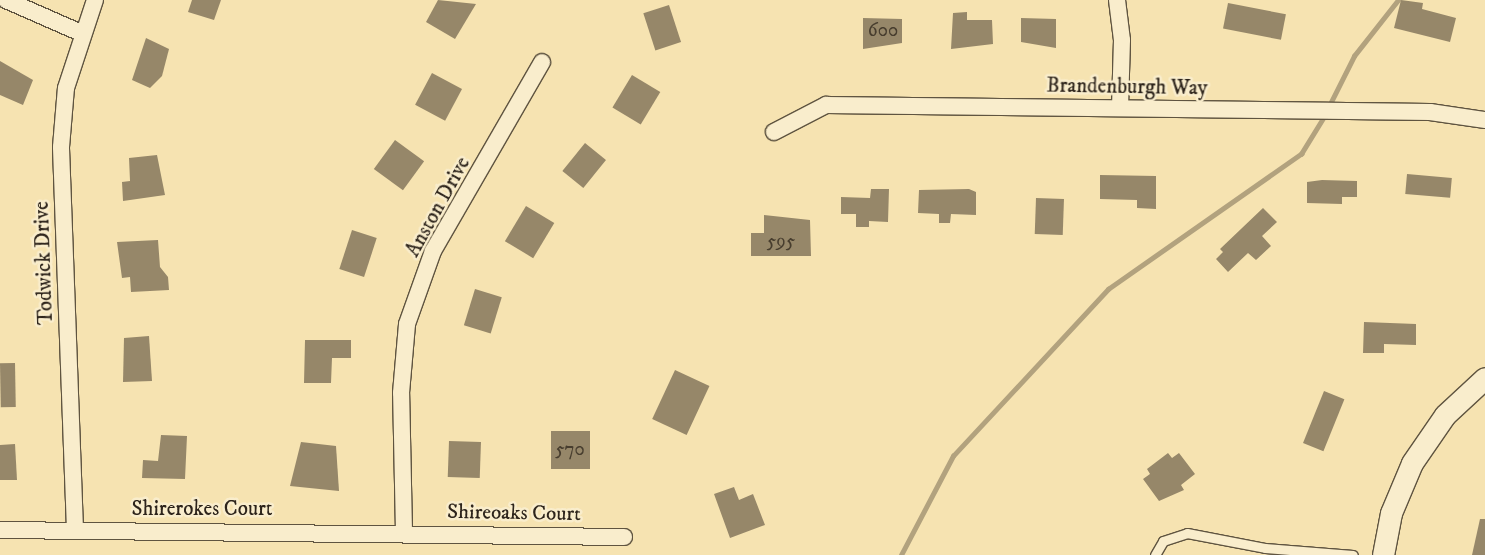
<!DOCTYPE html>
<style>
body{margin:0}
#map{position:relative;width:1485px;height:555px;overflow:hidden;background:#f6e3b1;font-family:"IM FELL DW Pica",serif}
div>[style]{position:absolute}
.stream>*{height:4.5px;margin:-2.25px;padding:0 2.25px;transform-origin:2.25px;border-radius:2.25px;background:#b2a27e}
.building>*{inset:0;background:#968769;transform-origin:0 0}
.roads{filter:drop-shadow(1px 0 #5f5440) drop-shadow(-1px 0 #5f5440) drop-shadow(0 1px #5f5440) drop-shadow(0 -1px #5f5440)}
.service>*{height:9px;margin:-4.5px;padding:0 4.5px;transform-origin:4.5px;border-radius:4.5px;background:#f9edcc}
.minor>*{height:16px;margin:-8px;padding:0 8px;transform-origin:8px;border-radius:8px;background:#f9edcc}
.tertiary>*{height:21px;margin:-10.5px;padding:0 10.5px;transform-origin:10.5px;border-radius:10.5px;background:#f9edcc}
span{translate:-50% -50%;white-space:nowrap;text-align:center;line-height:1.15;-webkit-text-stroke:5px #f9edcc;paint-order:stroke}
.number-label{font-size:19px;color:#473d2e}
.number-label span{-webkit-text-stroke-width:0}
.street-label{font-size:21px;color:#2d241b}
</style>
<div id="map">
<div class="stream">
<i style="left:1328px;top:108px;width:58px;rotate:-63.4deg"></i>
<i style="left:1354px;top:56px;width:71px;rotate:-51.8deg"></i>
<i style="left:901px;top:555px;width:112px;rotate:-62.3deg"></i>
<i style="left:953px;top:456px;width:228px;rotate:-47.1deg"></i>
<i style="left:1108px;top:289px;width:236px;rotate:-35deg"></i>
<i style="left:1301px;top:154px;width:46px;rotate:-58.4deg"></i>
</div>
<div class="building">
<i style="clip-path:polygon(192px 0,221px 0,214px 20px,188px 12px)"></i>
<i style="clip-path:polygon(438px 0,476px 4px,455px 39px,426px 22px)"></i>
<i style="clip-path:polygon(1401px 0,1423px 3px,1422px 9px,1456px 18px,1450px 42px,1394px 28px)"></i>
<i style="left:1228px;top:3px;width:59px;height:26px;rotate:11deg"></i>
<i style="left:669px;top:5px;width:39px;height:27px;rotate:72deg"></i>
<i style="clip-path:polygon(967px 12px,967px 20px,992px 20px,993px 44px,951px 49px,953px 13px)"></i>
<i style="clip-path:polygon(863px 18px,902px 19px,902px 43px,863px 49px)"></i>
<i style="clip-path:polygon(1021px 18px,1056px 19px,1056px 48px,1021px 42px)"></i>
<i style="clip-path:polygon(146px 38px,169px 49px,162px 76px,150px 88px,132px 80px)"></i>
<i style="clip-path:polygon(0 61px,33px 80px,23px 105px,0 95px)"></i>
<i style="left:432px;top:73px;width:34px;height:36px;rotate:28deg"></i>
<i style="left:632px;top:75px;width:33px;height:38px;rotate:31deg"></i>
<i style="left:395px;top:140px;width:36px;height:36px;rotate:36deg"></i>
<i style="left:585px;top:143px;width:27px;height:36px;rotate:39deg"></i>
<i style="clip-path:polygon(157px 155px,165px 195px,123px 201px,122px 182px,130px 181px,129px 158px)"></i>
<i style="left:1407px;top:174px;width:45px;height:20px;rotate:5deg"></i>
<i style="clip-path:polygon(1100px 175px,1156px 176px,1156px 209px,1137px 208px,1137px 200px,1100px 199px)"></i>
<i style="clip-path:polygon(1322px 180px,1357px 181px,1357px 197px,1342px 197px,1342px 204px,1307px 203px,1307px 182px)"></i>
<i style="clip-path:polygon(871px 189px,889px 189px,888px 222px,869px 221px,869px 227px,856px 227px,856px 214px,841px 214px,841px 197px,870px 198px)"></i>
<i style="clip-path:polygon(969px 189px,976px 192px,976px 215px,951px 214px,950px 223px,939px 223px,939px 214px,918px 213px,919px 190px)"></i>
<i style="left:1036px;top:198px;width:28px;height:36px;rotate:2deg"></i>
<i style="left:526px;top:206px;width:33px;height:41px;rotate:31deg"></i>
<i style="clip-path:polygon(1263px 208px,1277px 222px,1262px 236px,1271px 246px,1256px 260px,1248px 253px,1228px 272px,1216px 259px,1223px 252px,1220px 249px)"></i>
<i style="clip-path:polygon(764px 215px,810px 220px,811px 256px,751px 256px,751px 233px,764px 233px)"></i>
<i style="left:352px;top:230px;width:26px;height:41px;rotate:18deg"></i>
<i style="clip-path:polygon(158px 240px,160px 267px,168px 277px,169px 290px,131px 292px,130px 277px,122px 278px,117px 242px)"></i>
<i style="left:475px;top:289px;width:28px;height:38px;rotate:17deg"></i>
<i style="clip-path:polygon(1364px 322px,1416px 324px,1416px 345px,1384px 344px,1384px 353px,1363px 353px)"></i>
<i style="clip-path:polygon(149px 336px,152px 381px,123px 382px,124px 338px)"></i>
<i style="clip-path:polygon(305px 340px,351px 340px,351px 358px,332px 358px,331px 383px,304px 383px)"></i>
<i style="left:15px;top:363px;width:44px;height:15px;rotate:89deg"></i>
<i style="left:675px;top:370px;width:38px;height:54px;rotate:25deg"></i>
<i style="left:1324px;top:391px;width:22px;height:56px;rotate:22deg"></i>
<i style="left:551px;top:431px;width:39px;height:38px"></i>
<i style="clip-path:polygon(161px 435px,187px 436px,185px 479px,142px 478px,143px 460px,158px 461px)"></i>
<i style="left:449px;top:441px;width:32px;height:36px;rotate:2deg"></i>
<i style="clip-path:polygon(301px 442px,336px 446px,339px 491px,290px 486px)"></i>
<i style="clip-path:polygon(15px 444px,17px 480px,0 480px,0 445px)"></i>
<i style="clip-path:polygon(1168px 453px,1172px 458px,1179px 453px,1195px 474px,1181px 485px,1184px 490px,1159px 501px,1143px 479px,1150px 474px,1147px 469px)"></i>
<i style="clip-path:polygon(734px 487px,739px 500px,753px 494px,765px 525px,730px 538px,714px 494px)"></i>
<i style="clip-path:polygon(1480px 519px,1485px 519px,1485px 555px,1472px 555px)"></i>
</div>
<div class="roads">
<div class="service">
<i style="left:1155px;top:555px;width:16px;rotate:-60deg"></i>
<i style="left:1163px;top:541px;width:25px;rotate:-18deg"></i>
<i style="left:1187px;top:533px;width:79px;rotate:10.9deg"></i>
<i style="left:1265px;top:548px;width:88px;rotate:4.5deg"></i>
</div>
<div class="minor">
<i style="left:6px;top:0;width:82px;rotate:23.7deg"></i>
<i style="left:1117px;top:0;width:40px;rotate:82.9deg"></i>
<i style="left:1122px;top:40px;width:68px;rotate:91.7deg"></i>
<i style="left:774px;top:132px;width:59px;rotate:-27.4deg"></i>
<i style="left:826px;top:105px;width:604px;rotate:0.66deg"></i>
<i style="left:1430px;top:112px;width:56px;rotate:8.3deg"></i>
<i style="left:0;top:530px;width:624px;rotate:0.64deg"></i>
<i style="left:75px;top:530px;width:383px;rotate:-92.1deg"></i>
<i style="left:61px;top:147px;width:59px;rotate:-85.2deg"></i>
<i style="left:66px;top:88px;width:93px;rotate:-71.8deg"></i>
<i style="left:404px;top:532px;width:139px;rotate:-91.2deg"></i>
<i style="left:401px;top:393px;width:69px;rotate:-85deg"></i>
<i style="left:407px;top:324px;width:77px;rotate:-70.4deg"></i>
<i style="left:433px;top:251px;width:218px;rotate:-60deg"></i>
</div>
<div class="tertiary">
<i style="left:1383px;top:555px;width:43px;rotate:-79.2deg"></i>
<i style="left:1391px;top:513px;width:54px;rotate:-67.2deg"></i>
<i style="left:1412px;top:463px;width:58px;rotate:-55.5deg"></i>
<i style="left:1445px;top:415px;width:54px;rotate:-42.8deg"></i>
</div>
</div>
<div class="number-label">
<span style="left:883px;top:31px">600</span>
<span style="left:781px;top:242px">595</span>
<span style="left:570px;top:450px">570</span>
</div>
<div class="street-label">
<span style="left:1127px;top:87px;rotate:1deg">Brandenburgh Way</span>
<span style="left:438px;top:207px;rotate:-61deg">Anston Drive</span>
<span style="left:44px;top:263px;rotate:-92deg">Todwick Drive</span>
<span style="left:202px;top:509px">Shirerokes Court</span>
<span style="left:514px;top:513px;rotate:1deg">Shireoaks Court</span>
</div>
</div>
